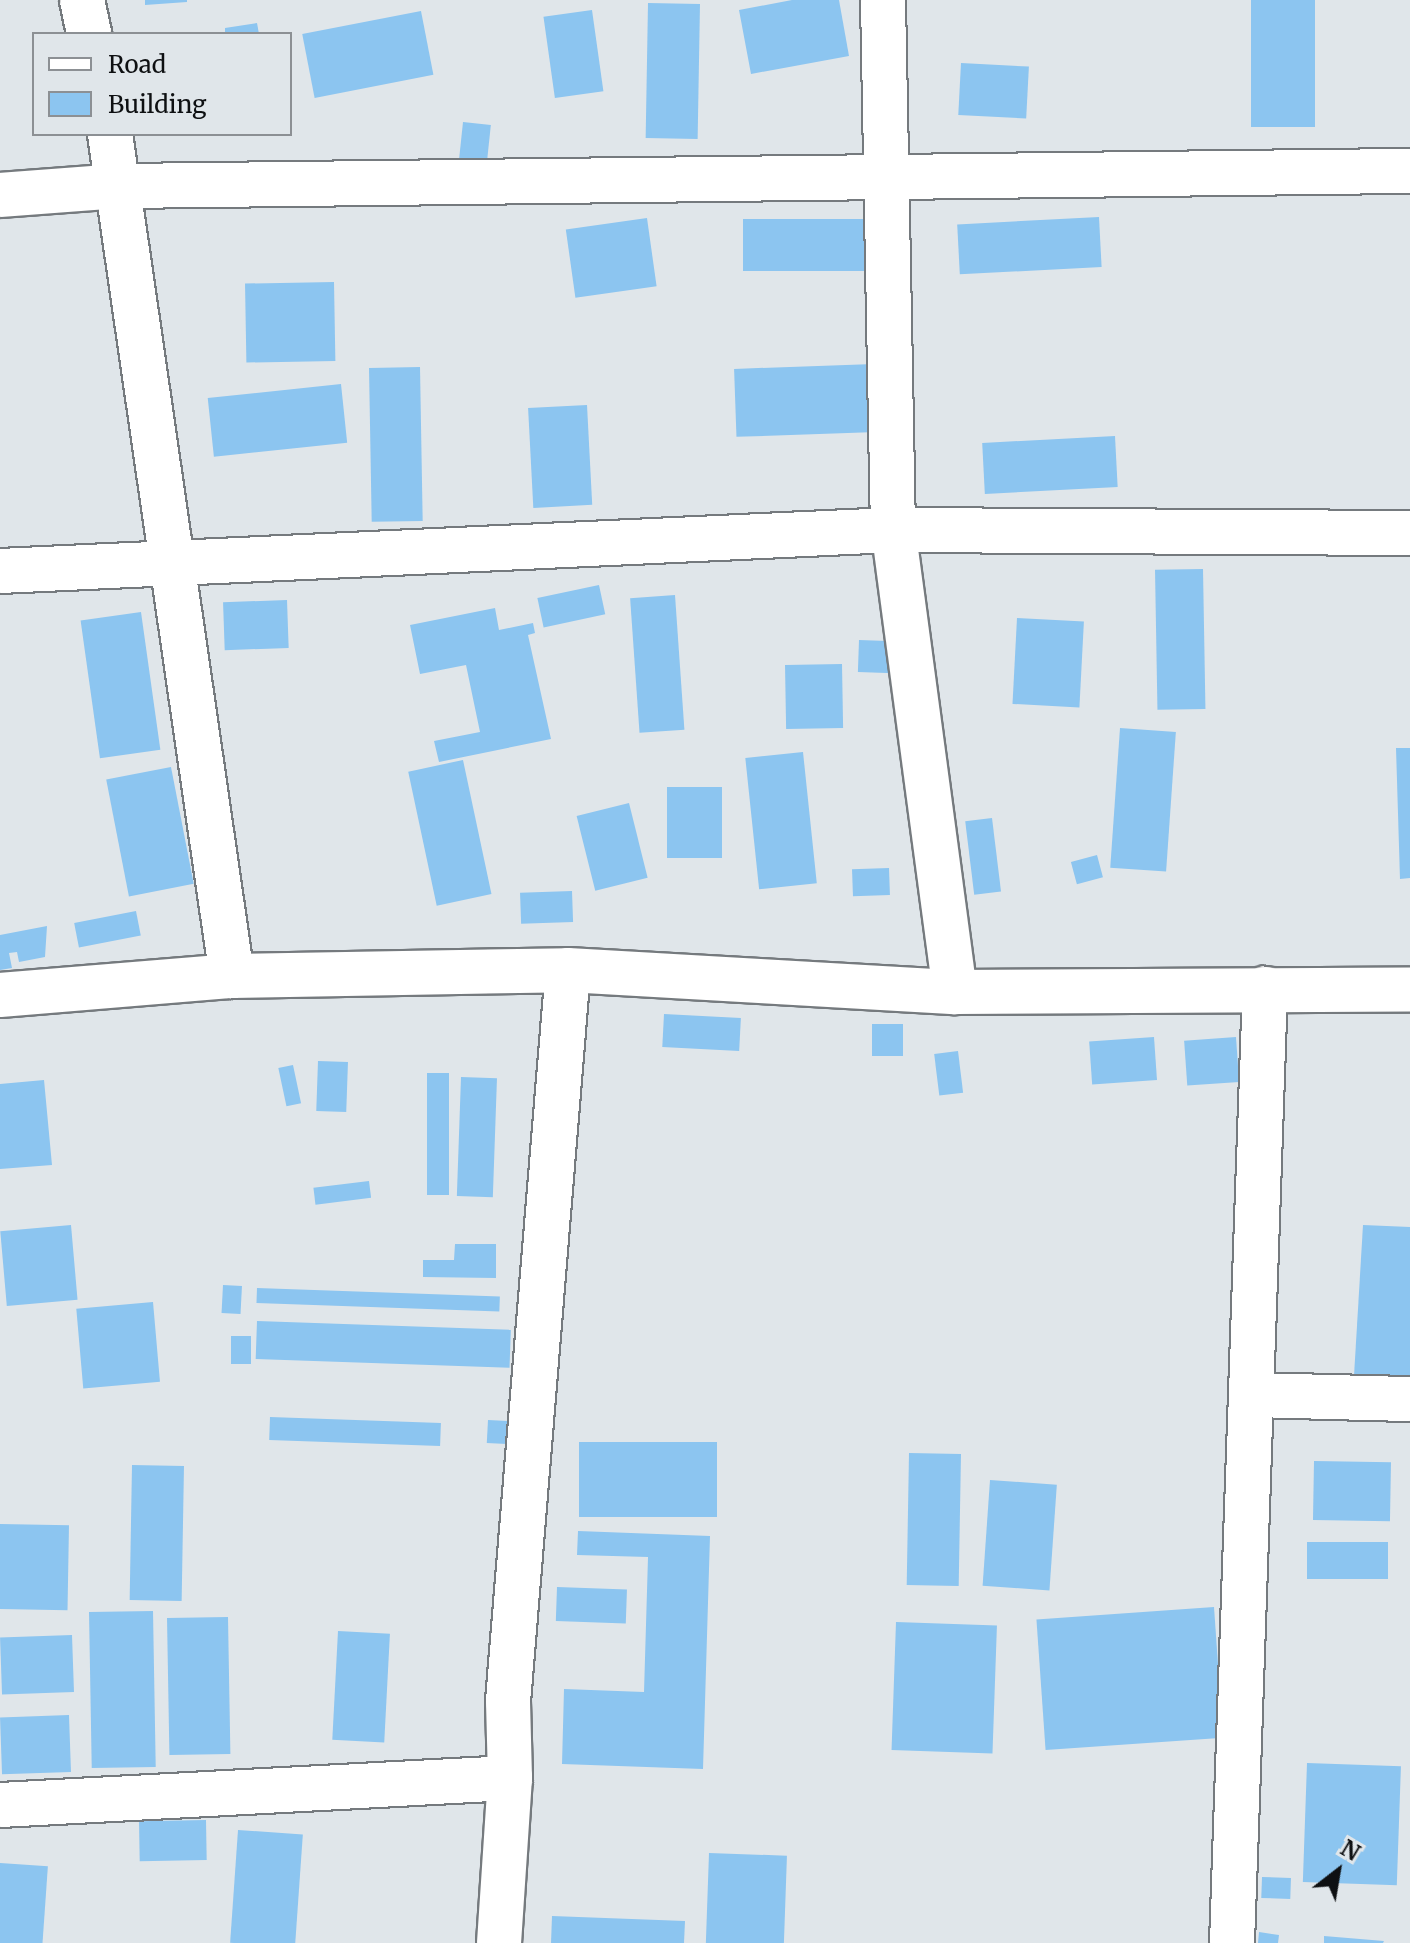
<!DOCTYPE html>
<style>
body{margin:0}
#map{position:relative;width:1410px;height:1943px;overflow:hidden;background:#e0e6ea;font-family:Merriweather,serif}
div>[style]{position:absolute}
.building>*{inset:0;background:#8cc5f0;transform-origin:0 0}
.roads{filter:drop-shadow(2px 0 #757a7e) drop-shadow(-2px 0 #757a7e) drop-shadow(0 2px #757a7e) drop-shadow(0 -2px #757a7e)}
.minor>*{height:44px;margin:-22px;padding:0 22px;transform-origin:22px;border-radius:22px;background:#fff}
span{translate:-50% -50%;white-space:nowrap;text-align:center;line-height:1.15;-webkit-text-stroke:7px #e0e6ea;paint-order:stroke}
.legend{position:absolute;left:32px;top:32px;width:260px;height:104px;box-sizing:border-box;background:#e0e6ea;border:2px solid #8c9094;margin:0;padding:10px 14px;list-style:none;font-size:24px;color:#0e1012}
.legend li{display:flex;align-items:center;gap:16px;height:40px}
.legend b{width:40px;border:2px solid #8c9094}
.north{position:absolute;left:1298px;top:1831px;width:80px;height:80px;-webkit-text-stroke:6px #e0e6ea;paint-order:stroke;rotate:31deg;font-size:22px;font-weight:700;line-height:32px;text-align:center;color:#0e1012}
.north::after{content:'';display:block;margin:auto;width:28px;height:36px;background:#0e1012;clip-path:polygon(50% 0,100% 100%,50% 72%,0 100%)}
</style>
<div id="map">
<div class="building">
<i style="clip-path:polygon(145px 0,187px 0,187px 2px,145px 5px)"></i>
<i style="clip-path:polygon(792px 0,839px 0,849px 56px,751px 74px,739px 10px)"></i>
<i style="left:1251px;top:0;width:64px;height:127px"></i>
<i style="left:648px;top:3px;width:52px;height:135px;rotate:1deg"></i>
<i style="left:592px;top:10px;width:82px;height:49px;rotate:82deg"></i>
<i style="left:421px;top:11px;width:65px;height:121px;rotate:79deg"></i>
<i style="clip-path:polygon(257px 23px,259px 34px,225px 34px,225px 28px)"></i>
<i style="left:961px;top:63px;width:68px;height:52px;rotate:3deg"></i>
<i style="left:463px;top:122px;width:28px;height:37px;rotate:6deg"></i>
<i style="left:1099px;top:217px;width:50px;height:142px;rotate:87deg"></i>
<i style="left:647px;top:218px;width:69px;height:82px;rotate:82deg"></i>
<i style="left:743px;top:219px;width:129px;height:52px"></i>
<i style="left:334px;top:282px;width:79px;height:89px;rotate:89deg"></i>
<i style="left:874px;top:364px;width:68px;height:140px;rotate:88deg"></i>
<i style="left:420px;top:367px;width:154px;height:51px;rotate:89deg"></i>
<i style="left:341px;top:384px;width:59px;height:134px;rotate:84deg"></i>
<i style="left:587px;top:405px;width:100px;height:59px;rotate:87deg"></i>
<i style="left:1115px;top:436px;width:51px;height:133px;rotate:87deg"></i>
<i style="left:1203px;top:569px;width:140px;height:48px;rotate:89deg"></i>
<i style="left:599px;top:585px;width:30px;height:63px;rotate:78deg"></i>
<i style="left:675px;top:595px;width:135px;height:45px;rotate:86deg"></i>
<i style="left:287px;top:600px;width:48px;height:64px;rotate:88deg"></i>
<i style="clip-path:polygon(495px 608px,499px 630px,533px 623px,535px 633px,528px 635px,551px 739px,439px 762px,434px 741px,480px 732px,466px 665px,420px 674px,410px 625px)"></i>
<i style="left:141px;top:612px;width:139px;height:61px;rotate:82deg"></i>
<i style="left:1017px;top:618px;width:67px;height:86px;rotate:3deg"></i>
<i style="left:859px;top:640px;width:36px;height:32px;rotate:2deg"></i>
<i style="left:842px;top:664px;width:64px;height:57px;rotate:89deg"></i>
<i style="left:1120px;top:728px;width:56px;height:140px;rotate:4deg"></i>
<i style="clip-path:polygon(1396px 748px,1410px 748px,1410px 878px,1400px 879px)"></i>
<i style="left:803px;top:752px;width:132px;height:58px;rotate:84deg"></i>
<i style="left:463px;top:760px;width:137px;height:56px;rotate:78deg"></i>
<i style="left:171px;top:767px;width:119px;height:66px;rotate:79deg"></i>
<i style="left:667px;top:787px;width:55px;height:71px"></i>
<i style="left:629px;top:803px;width:77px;height:54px;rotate:76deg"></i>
<i style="left:992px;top:818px;width:74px;height:27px;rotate:83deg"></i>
<i style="left:1097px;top:855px;width:23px;height:27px;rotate:75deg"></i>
<i style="left:889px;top:868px;width:27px;height:37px;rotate:88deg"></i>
<i style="left:572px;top:891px;width:31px;height:52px;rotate:88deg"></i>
<i style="left:136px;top:911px;width:25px;height:63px;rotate:79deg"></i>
<i style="clip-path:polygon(47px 926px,45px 957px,19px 962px,17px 952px,9px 953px,12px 968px,0 970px,0 935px)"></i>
<i style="left:664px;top:1014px;width:77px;height:33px;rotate:3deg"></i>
<i style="left:872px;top:1024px;width:31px;height:32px"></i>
<i style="left:1154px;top:1037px;width:43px;height:65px;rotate:86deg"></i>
<i style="left:1236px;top:1037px;width:45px;height:52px;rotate:86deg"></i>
<i style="left:958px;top:1051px;width:42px;height:24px;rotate:83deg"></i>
<i style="left:318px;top:1061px;width:30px;height:50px;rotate:2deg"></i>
<i style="left:293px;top:1065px;width:39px;height:15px;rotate:78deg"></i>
<i style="left:427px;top:1073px;width:22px;height:122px"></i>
<i style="left:461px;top:1077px;width:36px;height:119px;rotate:2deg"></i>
<i style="clip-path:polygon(44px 1080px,52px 1165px,0 1169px,0 1084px)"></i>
<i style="left:369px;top:1181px;width:17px;height:56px;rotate:83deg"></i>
<i style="left:71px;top:1225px;width:75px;height:71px;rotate:85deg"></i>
<i style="clip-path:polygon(1363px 1225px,1410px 1227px,1410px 1379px,1354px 1376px)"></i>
<i style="clip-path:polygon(455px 1244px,496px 1244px,496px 1278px,423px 1277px,423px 1260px,454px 1260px)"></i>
<i style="left:223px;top:1285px;width:19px;height:28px;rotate:3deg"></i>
<i style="left:257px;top:1288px;width:243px;height:15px;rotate:2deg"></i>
<i style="left:153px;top:1302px;width:80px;height:77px;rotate:85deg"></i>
<i style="left:257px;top:1321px;width:254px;height:38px;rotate:2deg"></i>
<i style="left:251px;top:1336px;width:28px;height:20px;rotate:90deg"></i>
<i style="left:270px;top:1417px;width:171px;height:23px;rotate:2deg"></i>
<i style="left:488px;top:1420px;width:20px;height:23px;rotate:3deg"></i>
<i style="left:579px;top:1442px;width:138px;height:75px"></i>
<i style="left:909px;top:1453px;width:52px;height:132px;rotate:1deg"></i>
<i style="left:1314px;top:1461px;width:77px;height:59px;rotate:1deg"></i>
<i style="left:132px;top:1465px;width:52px;height:135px;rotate:1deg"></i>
<i style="left:990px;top:1480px;width:67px;height:106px;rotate:4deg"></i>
<i style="left:0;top:1524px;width:69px;height:85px;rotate:1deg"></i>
<i style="clip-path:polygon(578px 1531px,710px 1536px,703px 1769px,562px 1764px,564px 1689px,644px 1692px,648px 1557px,577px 1555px)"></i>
<i style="left:1307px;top:1542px;width:81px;height:37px"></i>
<i style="left:557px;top:1587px;width:70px;height:34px;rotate:2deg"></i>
<i style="left:1214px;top:1607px;width:131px;height:178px;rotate:86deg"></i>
<i style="left:153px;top:1611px;width:156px;height:64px;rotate:89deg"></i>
<i style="left:228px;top:1617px;width:137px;height:61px;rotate:89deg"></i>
<i style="left:896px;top:1622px;width:101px;height:128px;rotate:2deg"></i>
<i style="left:338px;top:1631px;width:52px;height:109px;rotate:3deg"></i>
<i style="left:72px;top:1635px;width:57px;height:72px;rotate:88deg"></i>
<i style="left:69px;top:1715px;width:57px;height:69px;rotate:88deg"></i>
<i style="left:1307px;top:1763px;width:94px;height:119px;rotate:2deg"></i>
<i style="left:206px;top:1820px;width:40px;height:67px;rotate:89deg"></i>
<i style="left:238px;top:1830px;width:65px;height:113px;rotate:4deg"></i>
<i style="left:709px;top:1853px;width:78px;height:90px;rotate:2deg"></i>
<i style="left:0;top:1863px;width:48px;height:80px;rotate:4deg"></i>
<i style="left:1262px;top:1877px;width:29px;height:21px;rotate:2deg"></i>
<i style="clip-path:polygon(552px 1916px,685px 1921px,684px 1943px,551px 1943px)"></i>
<i style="clip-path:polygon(1259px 1932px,1279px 1935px,1278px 1943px,1258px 1943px)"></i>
<i style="clip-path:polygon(1324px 1936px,1384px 1941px,1383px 1943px,1324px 1943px)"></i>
</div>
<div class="roads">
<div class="minor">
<i style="left:82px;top:0;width:35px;rotate:78deg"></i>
<i style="left:110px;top:134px;width:851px;rotate:81.76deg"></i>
<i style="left:0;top:195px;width:121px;rotate:-4.3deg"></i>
<i style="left:121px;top:186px;width:1289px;rotate:-0.67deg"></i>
<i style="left:0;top:571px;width:894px;rotate:-2.63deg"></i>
<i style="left:893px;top:530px;width:530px;rotate:-91.08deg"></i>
<i style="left:955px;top:992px;width:466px;rotate:-97.6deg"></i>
<i style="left:893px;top:530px;width:517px;rotate:0.33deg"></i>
<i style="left:0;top:995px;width:233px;rotate:-4.7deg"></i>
<i style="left:232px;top:976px;width:336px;rotate:-1deg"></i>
<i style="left:568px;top:970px;width:388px;rotate:3.3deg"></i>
<i style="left:955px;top:992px;width:455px;rotate:-0.3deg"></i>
<i style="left:1254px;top:1395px;width:156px;rotate:1.5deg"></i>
<i style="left:0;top:1805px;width:511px;rotate:-3.03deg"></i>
<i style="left:499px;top:1943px;width:165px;rotate:-86.2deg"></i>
<i style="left:510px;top:1778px;width:77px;rotate:-91.5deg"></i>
<i style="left:508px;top:1701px;width:733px;rotate:-85.31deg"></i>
<i style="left:1232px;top:1943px;width:955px;rotate:-88.02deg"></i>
</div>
</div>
<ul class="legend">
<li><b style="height:10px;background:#fff"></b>Road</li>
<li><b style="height:22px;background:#8cc5f0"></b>Building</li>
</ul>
<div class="north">N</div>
</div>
